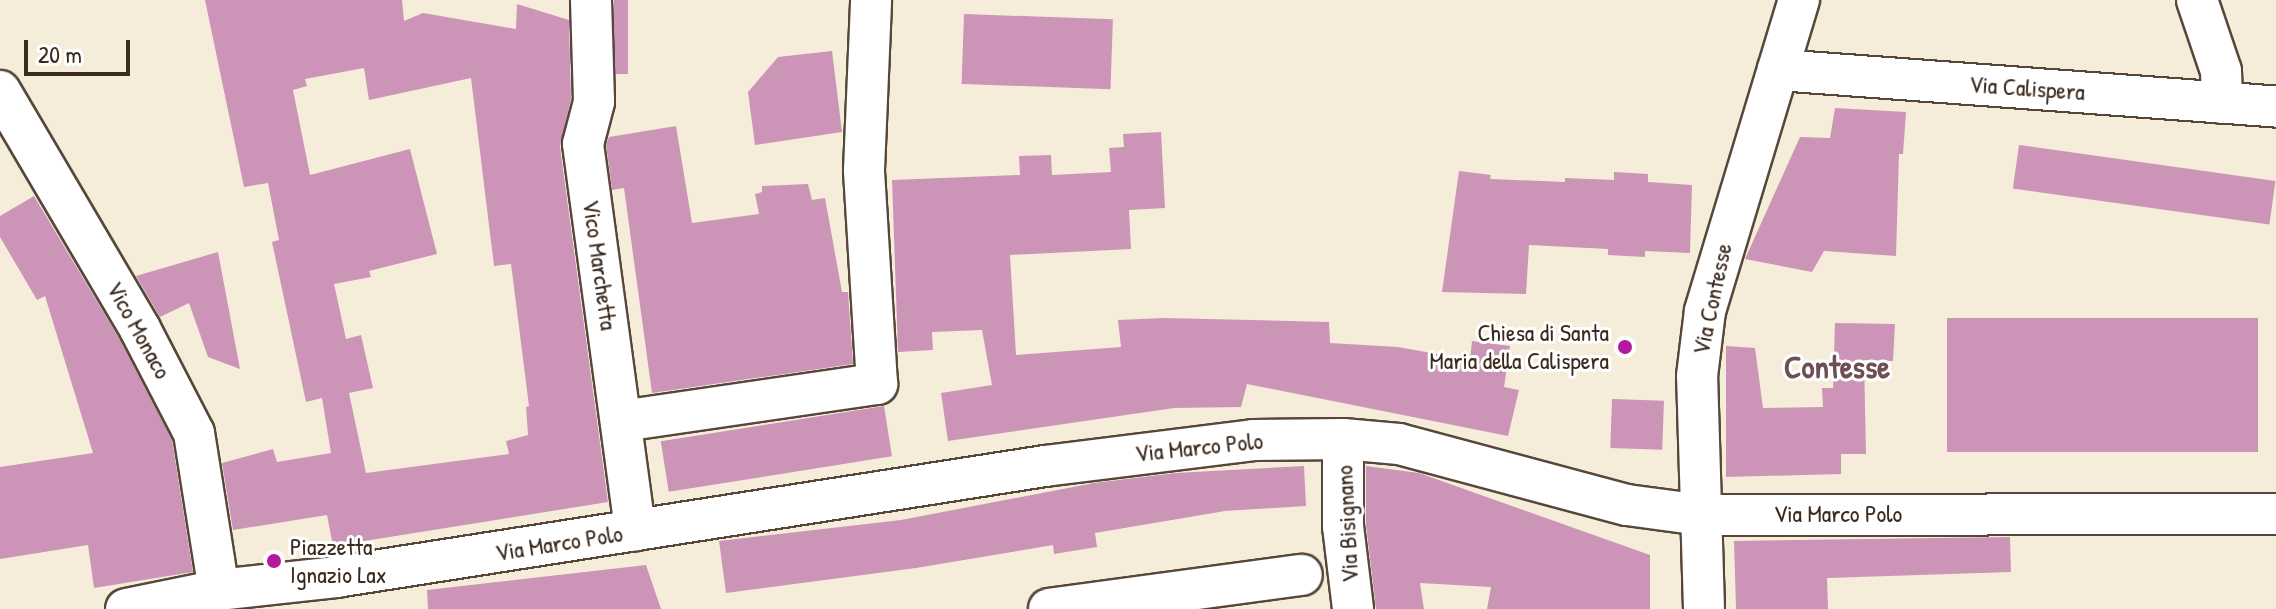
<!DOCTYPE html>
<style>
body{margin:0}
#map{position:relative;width:2276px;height:609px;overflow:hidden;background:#f5edda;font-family:"Patrick Hand",sans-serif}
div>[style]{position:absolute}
.building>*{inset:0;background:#cc95b7;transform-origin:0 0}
.roads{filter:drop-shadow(2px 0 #57473a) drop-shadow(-2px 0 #57473a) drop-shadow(0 2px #57473a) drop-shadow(0 -2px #57473a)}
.minor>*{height:40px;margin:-20px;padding:0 20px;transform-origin:20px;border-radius:20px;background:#fff}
.dots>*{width:22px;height:22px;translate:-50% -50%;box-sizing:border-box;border:4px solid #fff;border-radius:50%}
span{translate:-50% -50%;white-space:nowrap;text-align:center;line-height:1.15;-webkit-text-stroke:6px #fff;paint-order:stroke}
.street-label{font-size:24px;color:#3b2a1e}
.poi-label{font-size:24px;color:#3b2a1e}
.right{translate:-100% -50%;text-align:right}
.left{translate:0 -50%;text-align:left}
.district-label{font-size:32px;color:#6e4f54;font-weight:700}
.scale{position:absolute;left:24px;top:40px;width:106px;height:36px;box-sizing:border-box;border:4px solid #3b2a1e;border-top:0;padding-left:10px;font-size:24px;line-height:28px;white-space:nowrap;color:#3b2a1e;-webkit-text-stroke:6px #fff;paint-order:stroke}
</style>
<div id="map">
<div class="building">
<i style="clip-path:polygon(evenodd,205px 0,402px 0,404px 21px,423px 13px,516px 29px,517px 4px,569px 20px,571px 99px,560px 147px,608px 502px,333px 546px,327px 515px,233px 530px,222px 463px,273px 449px,277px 462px,331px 453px,322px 398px,306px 402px,272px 242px,279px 240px,268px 183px,244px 187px,205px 0,364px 68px,369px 100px,471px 78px,494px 266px,511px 264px,529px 406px,526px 407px,528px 435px,506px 441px,509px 454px,366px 473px,349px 393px,373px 388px,361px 335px,346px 339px,334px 284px,371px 277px,369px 271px,437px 254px,410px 149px,310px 175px,293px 90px,307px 86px,305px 79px,364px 68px)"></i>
<i style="left:614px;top:0;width:14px;height:74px"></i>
<i style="left:964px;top:14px;width:149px;height:70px;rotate:2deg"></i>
<i style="clip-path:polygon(832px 51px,842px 132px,755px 145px,748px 92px,778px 57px)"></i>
<i style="clip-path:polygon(1835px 108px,1906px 112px,1903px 154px,1899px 154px,1896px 256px,1824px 251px,1812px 272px,1745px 259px,1800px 137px,1830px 138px)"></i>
<i style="clip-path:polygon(676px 126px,692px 223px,759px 214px,755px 194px,762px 192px,762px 186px,808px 184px,812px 200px,825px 198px,842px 292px,848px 292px,853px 364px,652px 393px,624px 188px,612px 190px,606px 145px,609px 137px)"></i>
<i style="clip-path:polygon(1161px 132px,1165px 208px,1129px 210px,1131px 249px,1010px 255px,1016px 355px,1121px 347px,1118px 320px,1164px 318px,1329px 322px,1330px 343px,1398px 347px,1470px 360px,1472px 341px,1510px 346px,1504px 387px,1519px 390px,1508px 436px,1247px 384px,1241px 407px,1174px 408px,948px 441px,941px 393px,992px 385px,982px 330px,932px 332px,933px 350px,898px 352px,892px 180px,1020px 175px,1019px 156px,1051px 155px,1052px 175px,1111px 172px,1109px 148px,1124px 147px,1123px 134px)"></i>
<i style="left:2019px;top:145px;width:259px;height:44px;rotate:8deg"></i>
<i style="clip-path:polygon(1459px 171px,1491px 175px,1490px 179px,1565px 182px,1565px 178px,1614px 180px,1614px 172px,1648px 174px,1648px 182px,1692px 185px,1690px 253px,1645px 251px,1645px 257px,1608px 255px,1608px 249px,1529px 245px,1526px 294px,1442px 292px)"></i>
<i style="clip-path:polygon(34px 196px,120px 340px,172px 440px,193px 572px,94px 588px,88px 545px,0 559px,0 467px,93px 453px,45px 296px,37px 300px,0 237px,0 216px)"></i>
<i style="clip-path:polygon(218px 252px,240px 369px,208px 357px,189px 303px,160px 317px,136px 276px)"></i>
<i style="left:2258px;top:318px;width:134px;height:311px;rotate:90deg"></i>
<i style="clip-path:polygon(1835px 323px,1895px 324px,1893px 361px,1864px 360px,1866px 454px,1841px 454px,1841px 474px,1726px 477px,1726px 346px,1755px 348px,1763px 408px,1823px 407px,1822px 388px,1833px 388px)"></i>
<i style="left:1612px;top:399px;width:52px;height:49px;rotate:2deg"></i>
<i style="left:884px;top:406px;width:51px;height:226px;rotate:81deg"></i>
<i style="clip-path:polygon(1304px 466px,1306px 506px,1225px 511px,1095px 533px,1097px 547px,1054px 554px,1053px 545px,916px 568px,726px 593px,719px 541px,901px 520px,1094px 483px,1176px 473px)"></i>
<i style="clip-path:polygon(1366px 466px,1419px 473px,1650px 555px,1650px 609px,1487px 609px,1491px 587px,1420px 583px,1424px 609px,1376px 609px,1366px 525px)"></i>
<i style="clip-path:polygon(2010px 537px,2011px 572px,1827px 578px,1828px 609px,1736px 609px,1734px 541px)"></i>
<i style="clip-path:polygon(646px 565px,661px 609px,428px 609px,427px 590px)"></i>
</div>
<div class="roads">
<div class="minor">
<i style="left:591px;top:0;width:102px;rotate:88.3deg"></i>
<i style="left:594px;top:102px;width:43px;rotate:104.7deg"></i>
<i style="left:583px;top:144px;width:390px;rotate:82.3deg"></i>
<i style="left:2197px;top:0;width:75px;rotate:71.3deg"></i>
<i style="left:2221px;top:71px;width:32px;rotate:88deg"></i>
<i style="left:1778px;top:70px;width:499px;rotate:4.2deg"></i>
<i style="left:0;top:91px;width:276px;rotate:59.5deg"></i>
<i style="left:140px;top:329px;width:117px;rotate:62.6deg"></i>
<i style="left:194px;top:433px;width:159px;rotate:81deg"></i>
<i style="left:622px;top:421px;width:258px;rotate:-8.3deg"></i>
<i style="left:877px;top:384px;width:214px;rotate:-93.5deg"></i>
<i style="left:864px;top:170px;width:170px;rotate:-87.6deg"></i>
<i style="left:1343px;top:439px;width:87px;rotate:90deg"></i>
<i style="left:1343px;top:526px;width:84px;rotate:83.1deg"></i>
<i style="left:126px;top:609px;width:95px;rotate:-11.5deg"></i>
<i style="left:219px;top:590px;width:118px;rotate:-6.3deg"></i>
<i style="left:336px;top:577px;width:718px;rotate:-8.9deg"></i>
<i style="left:1045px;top:466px;width:210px;rotate:-7.1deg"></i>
<i style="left:1253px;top:440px;width:90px;rotate:-0.6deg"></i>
<i style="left:1343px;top:439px;width:56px;rotate:5.1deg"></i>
<i style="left:1399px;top:444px;width:236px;rotate:15deg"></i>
<i style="left:1627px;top:505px;width:76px;rotate:7.6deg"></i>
<i style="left:1702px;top:515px;width:574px;rotate:-0.1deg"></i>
<i style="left:1049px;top:609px;width:255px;rotate:-7.7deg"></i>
<i style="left:1704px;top:609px;width:233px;rotate:-91.7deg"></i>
<i style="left:1697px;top:376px;width:65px;rotate:-83deg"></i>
<i style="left:1705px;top:311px;width:325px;rotate:-73.2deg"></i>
</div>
</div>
<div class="dots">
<i style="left:1625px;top:347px;background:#b5179e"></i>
<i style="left:274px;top:561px;background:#b5179e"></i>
</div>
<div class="street-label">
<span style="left:2027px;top:88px;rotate:4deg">Via Calispera</span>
<span style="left:600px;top:265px;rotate:82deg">Vico Marchetta</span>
<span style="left:1712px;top:299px;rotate:-78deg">Via Contesse</span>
<span style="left:139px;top:330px;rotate:61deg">Vico Monaco</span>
<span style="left:1199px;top:447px;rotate:-6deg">Via Marco Polo</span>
<span style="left:1838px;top:514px">Via Marco Polo</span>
<span style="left:1347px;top:524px;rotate:-93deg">Via Bisignano</span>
<span style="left:559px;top:543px;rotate:-9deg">Via Marco Polo</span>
</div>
<div class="poi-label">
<span class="right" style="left:1609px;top:347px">Chiesa di Santa<br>Maria della Calispera</span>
<span class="left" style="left:290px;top:561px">Piazzetta<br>Ignazio Lax</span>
</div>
<div class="district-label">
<span style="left:1837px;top:367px">Contesse</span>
</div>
<div class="scale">20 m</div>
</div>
